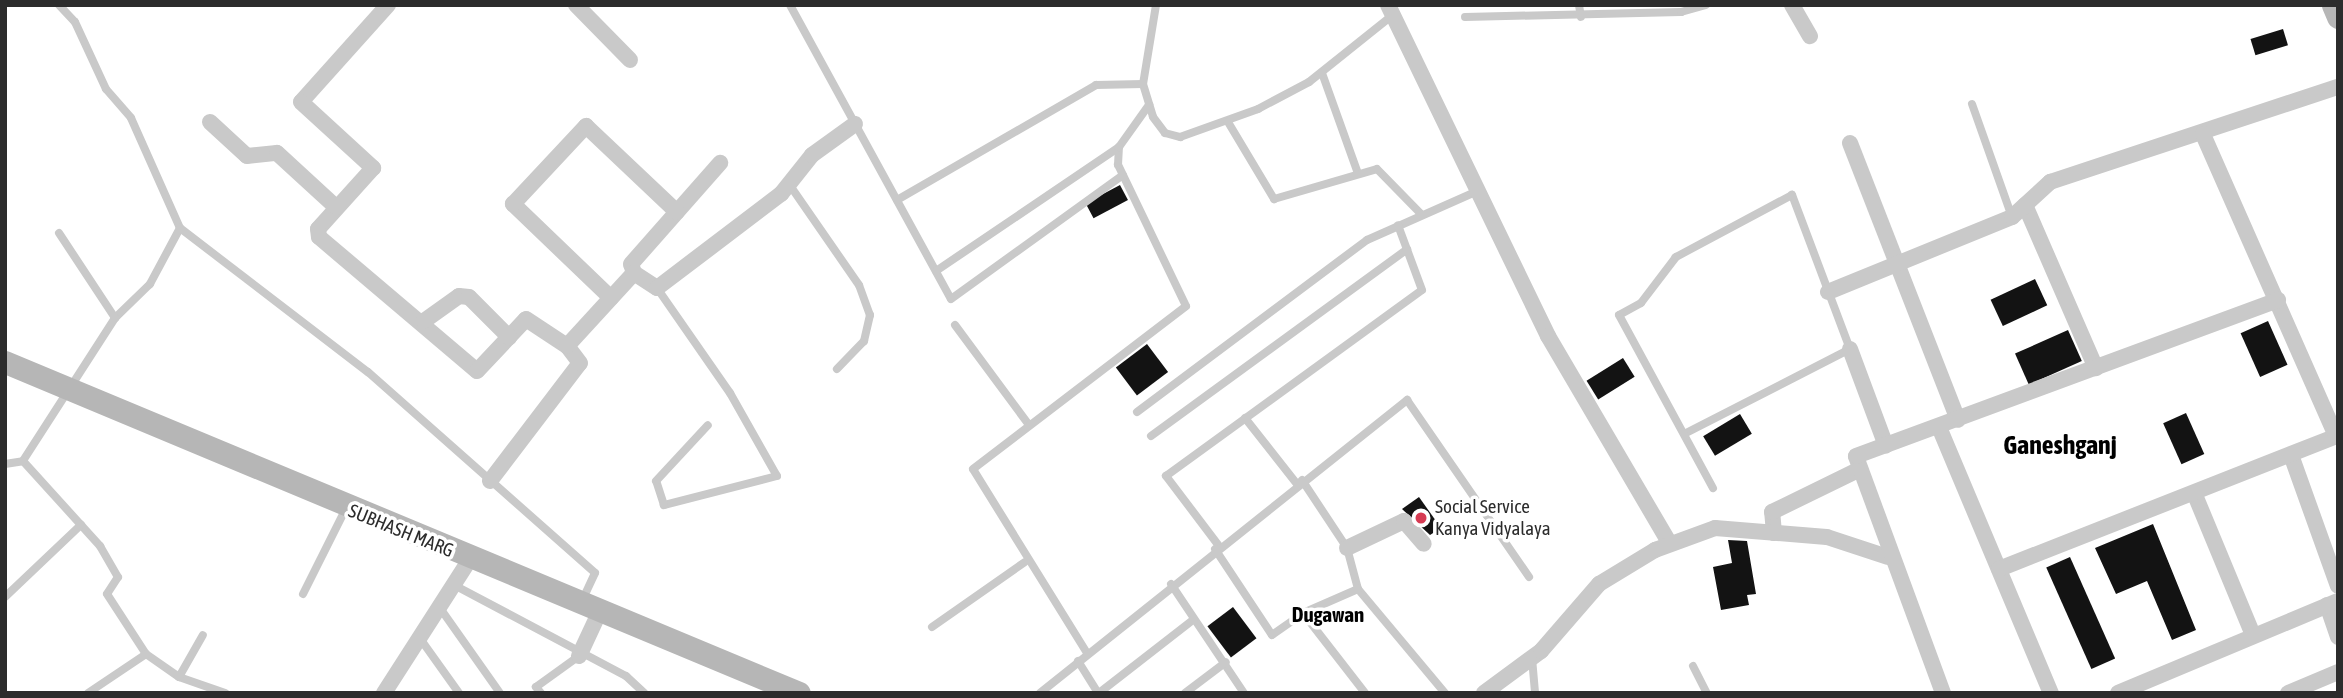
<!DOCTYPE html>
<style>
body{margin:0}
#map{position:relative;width:2343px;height:698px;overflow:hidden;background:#fff;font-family:"Asap Condensed",sans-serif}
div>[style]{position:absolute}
.building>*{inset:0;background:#131313;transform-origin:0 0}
.lane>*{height:8px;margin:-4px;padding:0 4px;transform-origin:4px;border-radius:4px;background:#c9c9c9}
.street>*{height:16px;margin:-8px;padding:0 8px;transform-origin:8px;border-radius:8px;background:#c9c9c9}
.secondary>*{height:23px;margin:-11.5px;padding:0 11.5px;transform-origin:11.5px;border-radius:11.5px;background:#b6b6b6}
.dots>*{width:19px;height:19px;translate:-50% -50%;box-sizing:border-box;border:4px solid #fff;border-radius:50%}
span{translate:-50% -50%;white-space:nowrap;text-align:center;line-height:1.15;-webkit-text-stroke:7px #fff;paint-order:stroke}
.poi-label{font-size:19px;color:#2c2c2c}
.left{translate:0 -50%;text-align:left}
.street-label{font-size:19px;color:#2c2c2c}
.neighbourhood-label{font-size:21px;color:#000;font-weight:700}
.district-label{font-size:26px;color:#000;font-weight:700}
.frame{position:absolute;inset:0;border:7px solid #2c2c2c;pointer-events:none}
</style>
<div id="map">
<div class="building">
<i style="left:2283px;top:29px;width:17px;height:34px;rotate:73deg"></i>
<i style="left:1120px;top:185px;width:17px;height:39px;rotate:62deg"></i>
<i style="left:2035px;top:279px;width:29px;height:49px;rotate:65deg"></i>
<i style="left:2268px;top:321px;width:48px;height:30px;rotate:66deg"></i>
<i style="left:2068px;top:330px;width:34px;height:58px;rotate:66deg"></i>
<i style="left:1147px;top:344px;width:35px;height:39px;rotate:53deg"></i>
<i style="left:1623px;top:358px;width:22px;height:43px;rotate:58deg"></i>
<i style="left:2186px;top:413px;width:45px;height:25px;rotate:66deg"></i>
<i style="left:1740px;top:414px;width:23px;height:43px;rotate:59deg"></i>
<i style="clip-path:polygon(1419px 497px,1441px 528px,1430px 535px,1402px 509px)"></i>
<i style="clip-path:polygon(2153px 524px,2196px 630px,2172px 640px,2147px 581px,2116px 594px,2095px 548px)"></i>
<i style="clip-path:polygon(1728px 540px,1747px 541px,1756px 594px,1747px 595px,1749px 605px,1721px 610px,1713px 567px,1732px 563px)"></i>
<i style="left:2070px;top:557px;width:111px;height:26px;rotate:66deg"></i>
<i style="left:1233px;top:607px;width:39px;height:32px;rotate:53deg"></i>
</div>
<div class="lane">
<i style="left:59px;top:5px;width:23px;rotate:47deg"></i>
<i style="left:75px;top:22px;width:74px;rotate:65.2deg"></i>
<i style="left:106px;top:89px;width:38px;rotate:49deg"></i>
<i style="left:131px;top:118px;width:120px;rotate:66deg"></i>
<i style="left:180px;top:228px;width:237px;rotate:37.5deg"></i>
<i style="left:368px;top:372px;width:303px;rotate:41.5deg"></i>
<i style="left:595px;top:573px;width:31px;rotate:115deg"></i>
<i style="left:790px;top:5px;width:335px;rotate:61.3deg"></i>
<i style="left:951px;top:299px;width:212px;rotate:-35.8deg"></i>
<i style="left:1156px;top:5px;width:80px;rotate:99.3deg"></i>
<i style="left:1143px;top:84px;width:34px;rotate:73deg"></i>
<i style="left:1153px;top:117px;width:20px;rotate:53deg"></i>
<i style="left:1165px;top:133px;width:16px;rotate:15deg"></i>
<i style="left:1180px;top:137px;width:83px;rotate:-19.7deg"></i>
<i style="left:1258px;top:109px;width:58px;rotate:-27.9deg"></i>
<i style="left:1309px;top:82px;width:107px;rotate:-38.6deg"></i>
<i style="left:1579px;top:5px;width:12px;rotate:81deg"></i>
<i style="left:1465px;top:17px;width:216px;rotate:-1.3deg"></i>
<i style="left:1681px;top:12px;width:26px;rotate:-16deg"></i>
<i style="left:1322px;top:73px;width:104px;rotate:70.3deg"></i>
<i style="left:1972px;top:104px;width:120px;rotate:70.5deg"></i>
<i style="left:1228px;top:122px;width:90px;rotate:59.1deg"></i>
<i style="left:1274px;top:199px;width:107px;rotate:-16.2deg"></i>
<i style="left:1377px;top:169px;width:64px;rotate:45.6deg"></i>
<i style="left:789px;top:184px;width:123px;rotate:55.3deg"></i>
<i style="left:859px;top:285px;width:32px;rotate:70deg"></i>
<i style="left:870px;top:315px;width:27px;rotate:103deg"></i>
<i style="left:864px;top:341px;width:39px;rotate:134deg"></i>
<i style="left:897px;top:200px;width:230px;rotate:-30deg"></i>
<i style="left:1096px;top:85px;width:47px;rotate:-1.2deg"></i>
<i style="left:180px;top:228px;width:64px;rotate:118.2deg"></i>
<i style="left:150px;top:284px;width:49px;rotate:135.8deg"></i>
<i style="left:115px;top:318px;width:170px;rotate:122.8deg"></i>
<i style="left:23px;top:461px;width:115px;rotate:47.8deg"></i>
<i style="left:100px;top:546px;width:36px;rotate:60deg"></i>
<i style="left:118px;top:577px;width:20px;rotate:123deg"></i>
<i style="left:107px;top:594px;width:72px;rotate:57deg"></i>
<i style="left:146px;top:654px;width:40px;rotate:34.9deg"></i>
<i style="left:179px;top:677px;width:49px;rotate:19.2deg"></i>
<i style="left:59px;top:233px;width:102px;rotate:56.6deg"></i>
<i style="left:936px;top:271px;width:221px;rotate:-34.1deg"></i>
<i style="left:657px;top:288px;width:128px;rotate:55.2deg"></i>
<i style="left:730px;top:393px;width:95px;rotate:60.5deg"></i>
<i style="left:777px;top:476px;width:117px;rotate:165.6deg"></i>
<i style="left:664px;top:505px;width:25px;rotate:-108deg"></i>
<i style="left:656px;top:481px;width:76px;rotate:-47.1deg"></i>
<i style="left:955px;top:325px;width:124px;rotate:53.5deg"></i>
<i style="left:1137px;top:412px;width:287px;rotate:-36.8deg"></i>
<i style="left:1367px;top:240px;width:124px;rotate:-23.9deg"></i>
<i style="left:1245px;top:418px;width:84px;rotate:51.8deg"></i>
<i style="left:1686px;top:433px;width:184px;rotate:-27.1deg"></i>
<i style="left:1850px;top:349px;width:165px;rotate:-110.6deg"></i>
<i style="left:1792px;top:195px;width:132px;rotate:151.9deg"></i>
<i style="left:1676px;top:257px;width:58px;rotate:127.3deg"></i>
<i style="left:1641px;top:303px;width:25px;rotate:151deg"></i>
<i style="left:1619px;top:315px;width:197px;rotate:61.5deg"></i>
<i style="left:1151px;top:436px;width:317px;rotate:-36.1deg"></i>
<i style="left:5px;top:464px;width:18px;rotate:-9deg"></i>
<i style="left:1302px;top:480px;width:82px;rotate:56.5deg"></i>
<i style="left:1347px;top:548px;width:42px;rotate:75deg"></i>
<i style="left:1358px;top:589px;width:136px;rotate:50.1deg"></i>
<i style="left:1219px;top:546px;width:88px;rotate:-127.1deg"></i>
<i style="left:1166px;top:476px;width:316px;rotate:-36deg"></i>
<i style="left:1422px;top:290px;width:69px;rotate:-110.3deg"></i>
<i style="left:1215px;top:549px;width:103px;rotate:56.5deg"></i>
<i style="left:1272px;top:635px;width:38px;rotate:-35deg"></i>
<i style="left:1171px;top:584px;width:131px;rotate:56.2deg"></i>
<i style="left:454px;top:585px;width:195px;rotate:27.9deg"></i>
<i style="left:626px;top:676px;width:25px;rotate:43deg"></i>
<i style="left:1358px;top:589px;width:60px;rotate:156.4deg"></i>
<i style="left:1303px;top:613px;width:101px;rotate:52.2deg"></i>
<i style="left:303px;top:594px;width:96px;rotate:-63.4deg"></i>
<i style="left:5px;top:597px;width:105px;rotate:-43.5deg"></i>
<i style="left:440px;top:608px;width:104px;rotate:54.8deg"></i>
<i style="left:932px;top:627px;width:113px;rotate:-35deg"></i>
<i style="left:419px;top:637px;width:69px;rotate:54.5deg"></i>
<i style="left:1087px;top:653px;width:216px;rotate:-121.8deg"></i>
<i style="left:973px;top:469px;width:268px;rotate:-37.4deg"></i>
<i style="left:1186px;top:306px;width:157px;rotate:-115.7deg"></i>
<i style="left:1118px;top:165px;width:18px;rotate:-87deg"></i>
<i style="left:1119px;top:147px;width:52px;rotate:-54.5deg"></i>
<i style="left:1532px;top:658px;width:35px;rotate:85deg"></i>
<i style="left:1078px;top:661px;width:38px;rotate:58deg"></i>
<i style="left:1693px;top:666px;width:30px;rotate:63deg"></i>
<i style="left:179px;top:677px;width:48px;rotate:-60.3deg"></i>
<i style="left:88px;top:693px;width:70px;rotate:-33.9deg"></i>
<i style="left:541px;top:693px;width:8px;rotate:-130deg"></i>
<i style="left:536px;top:687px;width:53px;rotate:-35.8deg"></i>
<i style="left:1040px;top:693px;width:470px;rotate:-38.6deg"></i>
<i style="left:1407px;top:400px;width:215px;rotate:55.4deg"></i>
<i style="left:1099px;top:693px;width:120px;rotate:-37.9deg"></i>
<i style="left:1185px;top:693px;width:51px;rotate:-37.1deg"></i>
</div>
<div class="street">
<i style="left:388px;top:5px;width:130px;rotate:131.9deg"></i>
<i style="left:301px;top:102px;width:98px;rotate:42.5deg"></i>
<i style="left:373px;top:168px;width:82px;rotate:132deg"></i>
<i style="left:318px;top:229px;width:8px;rotate:83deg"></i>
<i style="left:319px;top:237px;width:207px;rotate:40.3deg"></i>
<i style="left:477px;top:371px;width:71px;rotate:-46.7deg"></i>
<i style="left:526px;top:319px;width:49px;rotate:33.4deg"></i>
<i style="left:576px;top:5px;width:77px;rotate:45.5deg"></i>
<i style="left:1388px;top:5px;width:368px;rotate:64.2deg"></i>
<i style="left:1548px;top:336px;width:241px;rotate:59.6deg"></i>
<i style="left:1792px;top:5px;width:36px;rotate:60deg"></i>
<i style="left:210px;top:122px;width:50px;rotate:42.6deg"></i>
<i style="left:247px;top:156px;width:30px;rotate:-6deg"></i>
<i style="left:277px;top:153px;width:80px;rotate:42.5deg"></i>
<i style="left:1850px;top:143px;width:297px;rotate:68.7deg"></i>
<i style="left:2025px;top:205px;width:178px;rotate:66.5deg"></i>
<i style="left:634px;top:273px;width:9px;rotate:-108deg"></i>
<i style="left:631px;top:264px;width:135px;rotate:-48.6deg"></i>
<i style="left:1828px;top:292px;width:199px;rotate:-22.2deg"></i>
<i style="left:2012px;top:217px;width:52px;rotate:-42.6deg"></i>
<i style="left:2050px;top:182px;width:303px;rotate:-18.3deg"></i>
<i style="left:611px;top:298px;width:136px;rotate:-136.2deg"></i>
<i style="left:513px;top:204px;width:107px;rotate:-46.9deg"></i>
<i style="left:586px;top:126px;width:125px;rotate:43.4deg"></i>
<i style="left:424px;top:321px;width:43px;rotate:-35.5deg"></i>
<i style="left:459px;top:296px;width:10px;rotate:6deg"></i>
<i style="left:469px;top:297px;width:57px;rotate:45deg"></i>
<i style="left:1850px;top:349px;width:103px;rotate:69.6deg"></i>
<i style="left:1939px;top:427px;width:289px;rotate:67.2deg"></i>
<i style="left:2291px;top:455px;width:139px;rotate:70.3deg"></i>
<i style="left:490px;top:481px;width:148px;rotate:-52.7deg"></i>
<i style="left:580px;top:363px;width:21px;rotate:-127deg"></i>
<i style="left:567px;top:346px;width:99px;rotate:-47.5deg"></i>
<i style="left:634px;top:273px;width:27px;rotate:33deg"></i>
<i style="left:657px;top:288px;width:156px;rotate:-37.2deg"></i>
<i style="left:781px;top:194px;width:50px;rotate:-51.5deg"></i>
<i style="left:812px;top:155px;width:53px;rotate:-35.8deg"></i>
<i style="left:2195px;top:495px;width:152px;rotate:67.5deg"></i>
<i style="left:1774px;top:533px;width:21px;rotate:-95deg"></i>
<i style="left:1772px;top:512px;width:98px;rotate:-26deg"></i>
<i style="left:1347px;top:548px;width:63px;rotate:-25.3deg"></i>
<i style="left:1404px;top:521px;width:30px;rotate:49deg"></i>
<i style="left:1999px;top:569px;width:362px;rotate:-21.5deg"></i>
<i style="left:2336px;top:436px;width:330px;rotate:-113.8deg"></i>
<i style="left:2327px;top:605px;width:34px;rotate:71deg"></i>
<i style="left:579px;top:656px;width:50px;rotate:-65deg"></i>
<i style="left:384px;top:693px;width:159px;rotate:-57.3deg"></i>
<i style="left:1484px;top:693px;width:71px;rotate:-36.4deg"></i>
<i style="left:1541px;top:651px;width:89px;rotate:-49.1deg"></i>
<i style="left:1599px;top:584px;width:66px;rotate:-31.3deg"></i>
<i style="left:1655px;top:550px;width:64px;rotate:-20.1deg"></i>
<i style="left:1715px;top:528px;width:112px;rotate:4.6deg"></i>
<i style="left:1827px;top:537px;width:64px;rotate:18.2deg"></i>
<i style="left:1943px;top:693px;width:252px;rotate:-110.2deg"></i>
<i style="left:1856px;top:456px;width:450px;rotate:-20.3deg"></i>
<i style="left:2118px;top:693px;width:238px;rotate:-22.7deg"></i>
<i style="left:2288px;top:693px;width:54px;rotate:-22.8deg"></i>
</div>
<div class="secondary">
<i style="left:2333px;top:5px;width:13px;rotate:67deg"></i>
<i style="left:5px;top:362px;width:860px;rotate:22.63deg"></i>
</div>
<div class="dots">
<i style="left:1421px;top:518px;background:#d63b53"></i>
</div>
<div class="poi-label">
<span class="left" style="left:1435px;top:518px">Social Service<br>Kanya Vidyalaya</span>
</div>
<div class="street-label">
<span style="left:401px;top:531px;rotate:22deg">SUBHASH MARG</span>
</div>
<div class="neighbourhood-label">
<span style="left:1328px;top:614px">Dugawan</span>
</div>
<div class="district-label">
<span style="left:2060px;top:446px">Ganeshganj</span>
</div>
<div class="frame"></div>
</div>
